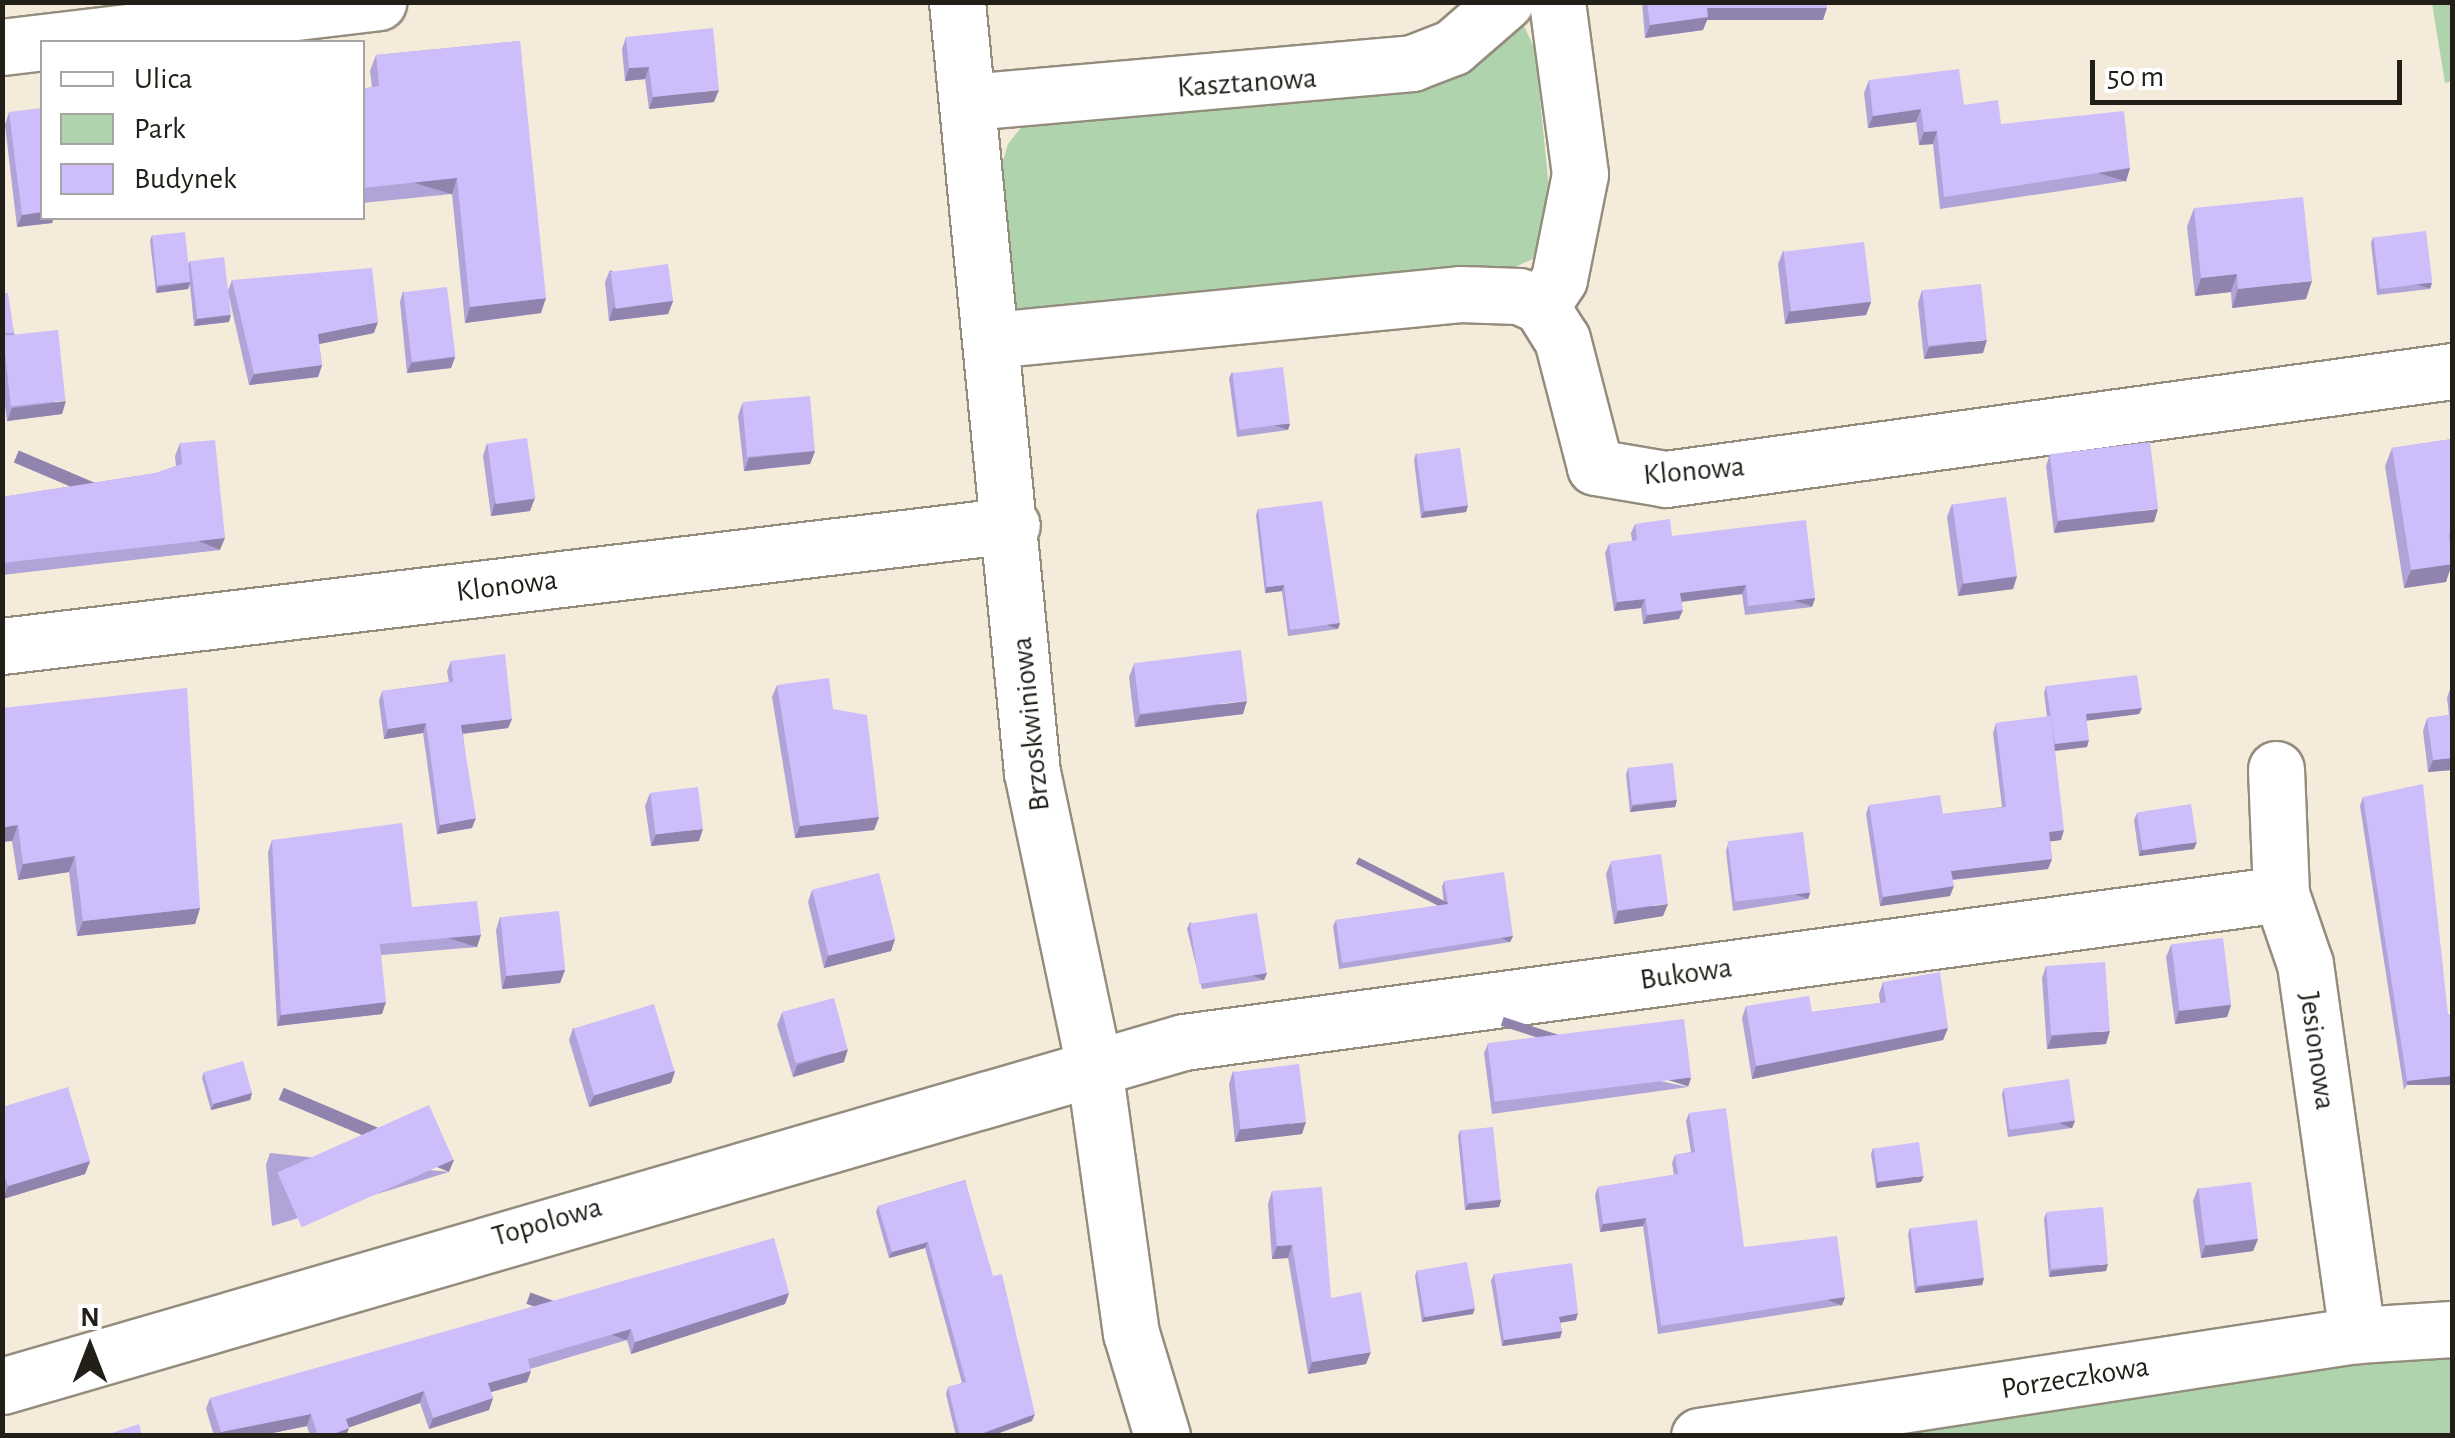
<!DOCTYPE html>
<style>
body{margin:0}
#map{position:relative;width:2455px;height:1438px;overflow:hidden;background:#f4ebdb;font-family:"Alegreya Sans",sans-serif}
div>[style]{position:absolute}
.green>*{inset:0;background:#afd3ac}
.roads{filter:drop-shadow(2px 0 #948d7e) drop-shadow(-2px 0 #948d7e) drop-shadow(0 2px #948d7e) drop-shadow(0 -2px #948d7e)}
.minor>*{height:55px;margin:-27.5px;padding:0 27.5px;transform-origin:27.5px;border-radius:27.5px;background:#fff}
.wall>*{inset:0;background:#b0a3d7}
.shaded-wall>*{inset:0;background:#9084af;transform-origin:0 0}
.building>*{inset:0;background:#cdbdfa;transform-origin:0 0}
span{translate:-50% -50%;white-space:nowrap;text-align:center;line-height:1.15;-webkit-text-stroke:8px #fff;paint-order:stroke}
.street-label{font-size:30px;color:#221f19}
.frame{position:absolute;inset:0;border:5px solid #221f19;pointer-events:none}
.legend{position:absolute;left:40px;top:40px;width:325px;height:180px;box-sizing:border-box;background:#fff;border:2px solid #a7a5a3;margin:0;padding:12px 18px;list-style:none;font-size:30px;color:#221f19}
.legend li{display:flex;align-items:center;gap:20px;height:50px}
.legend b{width:50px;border:2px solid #a7a5a3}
.north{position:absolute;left:40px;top:1298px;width:100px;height:100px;-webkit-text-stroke:8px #fff;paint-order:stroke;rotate:0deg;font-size:28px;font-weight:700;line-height:40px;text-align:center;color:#221f19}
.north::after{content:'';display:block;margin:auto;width:35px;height:45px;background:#221f19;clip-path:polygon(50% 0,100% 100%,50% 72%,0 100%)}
.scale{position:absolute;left:2090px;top:60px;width:312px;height:45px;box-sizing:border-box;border:5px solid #221f19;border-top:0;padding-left:12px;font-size:30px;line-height:35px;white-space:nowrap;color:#221f19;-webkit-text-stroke:8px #fff;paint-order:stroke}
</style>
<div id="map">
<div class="green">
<i style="clip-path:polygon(2432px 3px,2452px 3px,2452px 81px,2445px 83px)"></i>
<i style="clip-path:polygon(1518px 14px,1535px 49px,1553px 229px,1535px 258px,1491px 278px,1016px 315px,993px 195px,1008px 144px,1037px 107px)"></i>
<i style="clip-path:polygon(2452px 1357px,2452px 1435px,1859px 1436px,2285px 1367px)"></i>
</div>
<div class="roads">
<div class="minor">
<i style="left:957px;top:2px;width:774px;rotate:84.44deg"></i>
<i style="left:1032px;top:772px;width:301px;rotate:78.1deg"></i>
<i style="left:1094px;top:1067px;width:269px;rotate:82.1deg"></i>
<i style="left:1131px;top:1333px;width:108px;rotate:73.2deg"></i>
<i style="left:2px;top:47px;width:379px;rotate:-6.8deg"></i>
<i style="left:969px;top:102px;width:445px;rotate:-5deg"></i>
<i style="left:1412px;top:63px;width:44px;rotate:-21.3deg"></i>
<i style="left:1453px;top:47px;width:69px;rotate:-40.9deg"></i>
<i style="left:1541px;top:306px;width:32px;rotate:-56deg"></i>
<i style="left:1559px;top:279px;width:107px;rotate:-78.7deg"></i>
<i style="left:1580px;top:174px;width:174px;rotate:-97.6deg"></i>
<i style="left:992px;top:340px;width:470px;rotate:-5.6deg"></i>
<i style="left:1460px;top:294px;width:59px;rotate:1.9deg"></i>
<i style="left:1519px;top:296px;width:24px;rotate:24deg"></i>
<i style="left:1541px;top:306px;width:39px;rotate:58deg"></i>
<i style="left:1562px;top:339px;width:132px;rotate:75.5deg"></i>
<i style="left:1595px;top:467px;width:72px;rotate:9.6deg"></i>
<i style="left:1666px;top:479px;width:793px;rotate:-7.82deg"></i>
<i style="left:2px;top:646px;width:1017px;rotate:-6.83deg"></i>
<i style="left:2276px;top:769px;width:125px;rotate:87.7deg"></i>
<i style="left:2281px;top:894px;width:74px;rotate:71.1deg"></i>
<i style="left:2305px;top:964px;width:375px;rotate:82deg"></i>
<i style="left:2px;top:1386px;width:1231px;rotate:-16.23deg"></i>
<i style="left:1184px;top:1042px;width:1107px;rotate:-7.68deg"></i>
<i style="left:1699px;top:1436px;width:666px;rotate:-8.73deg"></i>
<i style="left:2357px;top:1335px;width:95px;rotate:-3.6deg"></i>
</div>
</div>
<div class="wall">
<i style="clip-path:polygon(1642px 2px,1827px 2px,1823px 20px,1707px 20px,1703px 30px,1645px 38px)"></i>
<i style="clip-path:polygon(626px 37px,714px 102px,649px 109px,645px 79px,625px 81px,622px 49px)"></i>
<i style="clip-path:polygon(520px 41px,541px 313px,465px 323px,452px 194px,362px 203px,362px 89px,372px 87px,370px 71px,376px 55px)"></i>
<i style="clip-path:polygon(1869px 80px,1964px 105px,2001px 124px,2130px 168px,2126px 181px,1940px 209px,1933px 144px,1919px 145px,1916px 122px,1868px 128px,1864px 93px)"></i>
<i style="clip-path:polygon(9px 112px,42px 218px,54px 218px,52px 223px,17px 227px,5px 125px)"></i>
<i style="clip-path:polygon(2194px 208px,2306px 299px,2232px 308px,2231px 292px,2195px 296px,2187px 227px)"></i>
<i style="clip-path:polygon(152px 235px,188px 264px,190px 261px,228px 291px,232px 280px,374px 333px,319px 344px,322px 365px,318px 377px,249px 385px,228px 292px,229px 322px,194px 326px,190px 285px,188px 289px,156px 293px,150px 241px)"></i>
<i style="clip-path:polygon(2373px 237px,2430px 289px,2377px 295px,2371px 243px)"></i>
<i style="clip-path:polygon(1783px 251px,1871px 302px,1866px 315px,1785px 324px,1778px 264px)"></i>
<i style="clip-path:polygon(610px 270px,673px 301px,668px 314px,609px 321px,605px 282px)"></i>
<i style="clip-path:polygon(1922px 290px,1983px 353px,1924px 359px,1918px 303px)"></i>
<i style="clip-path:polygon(403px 291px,455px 357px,451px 368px,407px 373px,400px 302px)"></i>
<i style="clip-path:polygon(2px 293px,14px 333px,62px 414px,7px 421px,2px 383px)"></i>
<i style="clip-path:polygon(1232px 372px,1288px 430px,1237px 437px,1229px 378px)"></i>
<i style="clip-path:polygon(742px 404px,815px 451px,810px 464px,744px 471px,738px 416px)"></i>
<i style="clip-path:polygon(2452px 439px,2452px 550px,2451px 550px,2446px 582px,2404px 588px,2385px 466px,2392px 448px)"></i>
<i style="clip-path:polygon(180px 443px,220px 550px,2px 575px,2px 497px,156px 473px,176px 466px,175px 456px)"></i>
<i style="clip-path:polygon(487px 443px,530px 511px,491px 516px,483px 456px)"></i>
<i style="clip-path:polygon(1416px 453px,1468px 505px,1466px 512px,1421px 518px,1414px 460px)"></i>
<i style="clip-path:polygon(2050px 454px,2154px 522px,2054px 533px,2046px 466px)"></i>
<i style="clip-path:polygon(1952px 504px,2017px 576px,2013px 589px,1958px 596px,1947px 517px)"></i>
<i style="clip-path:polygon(1258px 509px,1340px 623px,1338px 629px,1288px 636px,1282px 591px,1265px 593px,1256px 515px)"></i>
<i style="clip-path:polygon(1635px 524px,1672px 536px,1815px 598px,1812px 607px,1745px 615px,1742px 594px,1682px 602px,1679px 619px,1643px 624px,1641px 608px,1614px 611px,1605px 553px,1609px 544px,1632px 541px,1631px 533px)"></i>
<i style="clip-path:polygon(451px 661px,512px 719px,508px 728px,463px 734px,472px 828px,437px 834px,423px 733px,384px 739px,379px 701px,382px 691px,449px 682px,447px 671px)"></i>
<i style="clip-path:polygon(1134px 664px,1243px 714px,1135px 727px,1129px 677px)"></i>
<i style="clip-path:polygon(777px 685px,833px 709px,879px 817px,874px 830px,795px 838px,772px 697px)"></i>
<i style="clip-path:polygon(2046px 686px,2142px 708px,2139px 714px,2087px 720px,2087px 747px,2055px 751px,2061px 840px,2050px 841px,2052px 859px,2048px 869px,1953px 880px,1950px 896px,1880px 906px,1866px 814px,1869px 805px,1943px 814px,2002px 807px,1993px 733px,1996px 723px,2047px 717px,2044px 693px)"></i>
<i style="clip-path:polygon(2451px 686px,2452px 770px,2428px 772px,2423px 731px,2427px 718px,2449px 715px,2447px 698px)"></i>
<i style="clip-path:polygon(2px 708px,200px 908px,195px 924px,77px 936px,69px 872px,18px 880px,12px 841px)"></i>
<i style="clip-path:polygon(1628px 768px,1677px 800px,1675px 807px,1630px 812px,1626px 775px)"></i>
<i style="clip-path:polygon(650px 793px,699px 841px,651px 846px,645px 806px)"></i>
<i style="clip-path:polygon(2363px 797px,2448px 1014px,2404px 1090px,2360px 806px)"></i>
<i style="clip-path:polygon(2137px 813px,2194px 849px,2139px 856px,2134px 820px)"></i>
<i style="clip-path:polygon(272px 840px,412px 907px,477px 947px,381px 955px,382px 1014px,277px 1026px,268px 852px)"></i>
<i style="clip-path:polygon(1728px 844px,1810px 893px,1808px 899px,1733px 911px,1726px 851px)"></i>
<i style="clip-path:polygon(1611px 862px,1663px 916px,1614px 924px,1606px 874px)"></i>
<i style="clip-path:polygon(1444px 881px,1513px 936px,1510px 942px,1339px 969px,1333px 926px,1336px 920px,1444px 905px,1442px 887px)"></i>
<i style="clip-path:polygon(812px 890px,895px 939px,891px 951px,824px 968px,808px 902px)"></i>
<i style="clip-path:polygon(500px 917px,565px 970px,560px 983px,502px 989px,496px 930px)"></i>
<i style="clip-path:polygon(1190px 922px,1267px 973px,1264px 980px,1202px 989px,1187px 929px)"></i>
<i style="clip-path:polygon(2171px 945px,2231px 1005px,2227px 1017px,2175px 1024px,2166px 957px)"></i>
<i style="clip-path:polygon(2046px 966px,2106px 1044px,2047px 1049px,2042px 978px)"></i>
<i style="clip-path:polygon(1883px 982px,1948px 1028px,1943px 1040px,1752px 1079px,1742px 1018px,1746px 1006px,1812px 1012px,1880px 1003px,1879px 994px)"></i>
<i style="clip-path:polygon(782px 1013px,844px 1062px,793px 1077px,777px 1025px)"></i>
<i style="clip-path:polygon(573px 1028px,675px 1071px,671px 1083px,589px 1107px,569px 1040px)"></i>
<i style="clip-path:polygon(1488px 1044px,1688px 1087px,1492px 1114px,1484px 1053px)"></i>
<i style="clip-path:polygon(1233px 1071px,1302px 1134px,1235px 1142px,1229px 1084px)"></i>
<i style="clip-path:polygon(204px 1072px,252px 1093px,250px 1100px,211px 1110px,202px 1078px)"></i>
<i style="clip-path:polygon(2004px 1088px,2075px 1121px,2072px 1128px,2008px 1137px,2002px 1094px)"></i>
<i style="clip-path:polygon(2px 1107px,90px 1161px,85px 1174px,3px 1199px)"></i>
<i style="clip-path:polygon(1689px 1113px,1744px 1247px,1845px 1297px,1842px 1305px,1658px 1334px,1643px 1226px,1600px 1232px,1595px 1195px,1598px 1187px,1674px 1175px,1672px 1163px,1675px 1155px,1691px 1152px,1686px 1121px)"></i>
<i style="clip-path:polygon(1460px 1130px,1501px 1200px,1499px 1207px,1465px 1210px,1458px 1136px)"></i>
<i style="clip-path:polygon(1873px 1148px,1921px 1182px,1876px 1188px,1871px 1154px)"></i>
<i style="clip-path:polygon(270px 1153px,449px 1172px,272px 1226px,266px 1165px)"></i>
<i style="clip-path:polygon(965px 1180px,1032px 1421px,991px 1436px,956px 1436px,946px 1394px,948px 1387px,962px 1383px,925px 1248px,889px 1258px,876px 1212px,878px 1206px)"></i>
<i style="clip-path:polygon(2198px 1188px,2258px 1239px,2253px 1251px,2201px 1258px,2193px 1201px)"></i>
<i style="clip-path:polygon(1272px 1191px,1331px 1298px,1366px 1364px,1308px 1374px,1288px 1258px,1272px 1259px,1268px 1204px)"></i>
<i style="clip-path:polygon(2046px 1213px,2106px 1271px,2049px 1277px,2044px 1219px)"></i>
<i style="clip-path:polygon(1910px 1228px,1984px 1278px,1982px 1285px,1915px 1293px,1908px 1234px)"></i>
<i style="clip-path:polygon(1417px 1270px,1473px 1314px,1422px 1322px,1415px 1276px)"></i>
<i style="clip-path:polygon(1494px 1274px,1576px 1320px,1560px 1323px,1562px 1331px,1560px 1338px,1502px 1346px,1491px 1281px)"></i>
<i style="clip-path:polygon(789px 1293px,785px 1304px,631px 1354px,627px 1340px,530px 1369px,531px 1371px,527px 1382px,491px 1392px,493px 1398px,489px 1410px,429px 1429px,420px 1403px,349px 1427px,346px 1436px,310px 1436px,307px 1426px,258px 1436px,214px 1436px,206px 1409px,210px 1398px)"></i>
</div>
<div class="shaded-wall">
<i style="clip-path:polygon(1707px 8px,1827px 8px,1823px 20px,1707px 20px,1703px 30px,1645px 38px,1650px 25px)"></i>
<i style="clip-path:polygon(649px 67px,645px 79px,625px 81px,629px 68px)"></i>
<i style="clip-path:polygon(719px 90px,714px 102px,649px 109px,653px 97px)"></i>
<i style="clip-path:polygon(1921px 109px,1916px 122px,1868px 128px,1873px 116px)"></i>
<i style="clip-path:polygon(1937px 131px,1933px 144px,1919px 145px,1924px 132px)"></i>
<i style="left:2130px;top:168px;width:14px;height:188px;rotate:107deg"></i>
<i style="left:457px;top:178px;width:17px;height:96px;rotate:107deg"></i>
<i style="clip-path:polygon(42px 212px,42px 218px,54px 218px,52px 223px,17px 227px,22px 215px)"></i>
<i style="clip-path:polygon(2237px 274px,2231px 292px,2195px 296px,2201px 278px)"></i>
<i style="clip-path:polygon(2312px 281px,2306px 299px,2232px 308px,2238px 289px)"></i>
<i style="clip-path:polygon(190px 282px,188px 289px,156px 293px,158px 287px)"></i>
<i style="left:2432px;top:283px;width:6px;height:52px;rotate:108deg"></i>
<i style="clip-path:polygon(546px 298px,541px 313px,465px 323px,470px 307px)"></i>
<i style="clip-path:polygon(673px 301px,668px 314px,609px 321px,613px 308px)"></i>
<i style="clip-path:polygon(1871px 302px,1866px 315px,1785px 324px,1789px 311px)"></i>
<i style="clip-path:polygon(231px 315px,229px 322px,194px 326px,197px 319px)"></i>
<i style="clip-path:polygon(378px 322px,374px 333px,314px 345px,318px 334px)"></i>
<i style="clip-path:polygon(1987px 340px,1983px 353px,1924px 359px,1929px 347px)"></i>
<i style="clip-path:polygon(455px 357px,451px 368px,407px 373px,411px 363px)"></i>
<i style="clip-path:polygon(322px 365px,318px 377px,249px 385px,254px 374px)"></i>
<i style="clip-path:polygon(66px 401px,62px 414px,7px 421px,12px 408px)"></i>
<i style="left:1290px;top:424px;width:6px;height:51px;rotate:108deg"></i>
<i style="clip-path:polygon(815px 451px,810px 464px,744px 471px,749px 458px)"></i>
<i style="clip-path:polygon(535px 498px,530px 511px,491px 516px,495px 503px)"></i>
<i style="clip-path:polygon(1468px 505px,1466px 512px,1421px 518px,1424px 511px)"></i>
<i style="clip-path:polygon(2158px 509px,2154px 522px,2054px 533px,2058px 521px)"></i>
<i style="left:225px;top:538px;width:13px;height:224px;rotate:113deg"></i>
<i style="clip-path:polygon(2452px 564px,2446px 582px,2404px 588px,2411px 570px)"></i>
<i style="clip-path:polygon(2017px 576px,2013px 589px,1958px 596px,1963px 583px)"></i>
<i style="clip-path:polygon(1284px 585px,1282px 591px,1265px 593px,1267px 587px)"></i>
<i style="clip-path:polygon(1746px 585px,1742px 594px,1677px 602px,1680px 593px)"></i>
<i style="left:1815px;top:598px;width:9px;height:67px;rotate:108deg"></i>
<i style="clip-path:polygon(1645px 599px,1641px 608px,1614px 611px,1617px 602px)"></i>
<i style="clip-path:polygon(1683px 610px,1679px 619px,1643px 624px,1647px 615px)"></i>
<i style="left:1340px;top:623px;width:6px;height:50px;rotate:108deg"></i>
<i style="clip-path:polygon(1247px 701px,1243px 714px,1135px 727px,1140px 715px)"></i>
<i style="clip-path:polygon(2142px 708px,2139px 714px,2084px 721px,2086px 714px)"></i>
<i style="clip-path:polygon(512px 719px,508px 728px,458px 734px,461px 725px)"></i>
<i style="clip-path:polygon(426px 723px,423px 733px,384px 739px,388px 729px)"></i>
<i style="clip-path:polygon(2089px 740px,2087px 747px,2052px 751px,2055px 744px)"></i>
<i style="clip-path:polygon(2452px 758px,2452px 770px,2428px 772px,2433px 760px)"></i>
<i style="clip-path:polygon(1677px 800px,1675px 807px,1630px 812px,1633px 806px)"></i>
<i style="clip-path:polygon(879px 817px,874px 830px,795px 838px,800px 826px)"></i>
<i style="clip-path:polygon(476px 818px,472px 828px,437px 834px,440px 825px)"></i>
<i style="clip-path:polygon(18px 825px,12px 841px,2px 842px,3px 827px)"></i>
<i style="clip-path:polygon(703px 829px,699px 841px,651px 846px,656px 834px)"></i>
<i style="clip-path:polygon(2064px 830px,2061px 840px,2046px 842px,2049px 832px)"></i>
<i style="clip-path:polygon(2197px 842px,2194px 849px,2139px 856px,2141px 850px)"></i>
<i style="clip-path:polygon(75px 856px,69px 872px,18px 880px,23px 864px)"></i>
<i style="clip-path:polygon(2052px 859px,2048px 869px,1948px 880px,1951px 871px)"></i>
<i style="clip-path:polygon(1954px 886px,1950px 896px,1880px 906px,1883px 897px)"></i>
<i style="left:1810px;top:893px;width:6px;height:75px;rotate:108deg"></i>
<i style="clip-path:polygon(1668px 904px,1663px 916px,1614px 924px,1618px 911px)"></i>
<i style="clip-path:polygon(200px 908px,195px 924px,77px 936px,83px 921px)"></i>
<i style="left:481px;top:935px;width:13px;height:101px;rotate:108deg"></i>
<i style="left:1513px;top:936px;width:7px;height:173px;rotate:117deg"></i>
<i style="clip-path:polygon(895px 939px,891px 951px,824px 968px,828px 955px)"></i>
<i style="clip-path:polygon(565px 970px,560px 983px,502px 989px,506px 976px)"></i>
<i style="left:1267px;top:973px;width:8px;height:64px;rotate:113deg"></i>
<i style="clip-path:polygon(386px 1002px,382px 1014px,277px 1026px,281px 1015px)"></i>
<i style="clip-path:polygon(2231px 1005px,2227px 1017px,2175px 1024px,2179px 1011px)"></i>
<i style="clip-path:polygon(1948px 1028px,1943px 1040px,1752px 1079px,1756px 1066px)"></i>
<i style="clip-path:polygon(2110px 1031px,2106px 1044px,2047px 1049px,2052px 1036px)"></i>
<i style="clip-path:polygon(848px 1049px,844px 1062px,793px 1077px,797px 1065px)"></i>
<i style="clip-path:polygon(675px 1071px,671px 1083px,589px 1107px,594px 1095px)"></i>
<i style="left:2452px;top:1076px;width:9px;height:45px;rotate:90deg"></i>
<i style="left:1691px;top:1078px;width:9px;height:197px;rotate:108deg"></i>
<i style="clip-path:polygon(252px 1093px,250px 1100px,211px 1110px,214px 1104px)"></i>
<i style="left:2075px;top:1121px;width:8px;height:66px;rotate:113deg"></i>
<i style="clip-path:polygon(1306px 1122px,1302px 1134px,1235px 1142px,1240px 1129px)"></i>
<i style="left:454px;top:1160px;width:13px;height:185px;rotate:113deg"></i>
<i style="clip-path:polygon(90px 1161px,85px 1174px,3px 1199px,8px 1186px)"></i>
<i style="clip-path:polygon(1924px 1176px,1921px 1182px,1876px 1188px,1878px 1181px)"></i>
<i style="clip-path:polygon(1501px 1200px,1499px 1207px,1465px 1210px,1468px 1204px)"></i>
<i style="clip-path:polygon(1646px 1218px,1643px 1226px,1600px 1232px,1603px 1224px)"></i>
<i style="clip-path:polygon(2258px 1239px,2253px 1251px,2201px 1258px,2205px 1246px)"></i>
<i style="clip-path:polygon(928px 1242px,925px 1248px,889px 1258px,892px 1252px)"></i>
<i style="clip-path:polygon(1292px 1245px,1288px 1258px,1272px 1259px,1277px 1246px)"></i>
<i style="clip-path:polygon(2108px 1264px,2106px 1271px,2049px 1277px,2051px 1271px)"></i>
<i style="clip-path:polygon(1984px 1278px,1982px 1285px,1915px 1293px,1918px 1287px)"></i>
<i style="clip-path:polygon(789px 1293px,785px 1304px,631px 1354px,635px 1342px)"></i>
<i style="left:1845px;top:1297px;width:9px;height:186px;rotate:111deg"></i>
<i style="clip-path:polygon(1475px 1308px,1473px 1314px,1422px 1322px,1425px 1316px)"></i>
<i style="clip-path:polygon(1578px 1313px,1576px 1320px,1557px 1323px,1559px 1317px)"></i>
<i style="left:631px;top:1329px;width:12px;height:107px;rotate:110deg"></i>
<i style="clip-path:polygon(1562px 1331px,1560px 1338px,1502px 1346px,1504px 1340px)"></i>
<i style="clip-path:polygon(1371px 1352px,1366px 1364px,1308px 1374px,1312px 1362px)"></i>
<i style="clip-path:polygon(531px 1371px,527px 1382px,484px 1394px,488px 1383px)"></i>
<i style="clip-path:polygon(424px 1391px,420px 1403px,342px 1430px,346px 1419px)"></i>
<i style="clip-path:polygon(493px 1398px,489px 1410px,429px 1429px,433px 1418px)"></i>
<i style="clip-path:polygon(311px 1414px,307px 1426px,258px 1436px,220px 1436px,221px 1432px)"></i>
<i style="clip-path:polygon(1035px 1414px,1032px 1421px,991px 1436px,975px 1436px)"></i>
<i style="clip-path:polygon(349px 1428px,346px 1436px,328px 1436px)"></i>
</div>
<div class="building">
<i style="clip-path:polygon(1647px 2px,1827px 2px,1827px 8px,1707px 8px,1708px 17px,1650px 25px)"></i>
<i style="clip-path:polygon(713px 28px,719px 90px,653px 97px,649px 67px,629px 68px,626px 37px)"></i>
<i style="clip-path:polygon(520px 41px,546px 298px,470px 307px,457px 178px,362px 188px,362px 89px,379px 86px,376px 55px)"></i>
<i style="clip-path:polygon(1959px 69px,1964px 105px,1998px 100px,2001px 124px,2124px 111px,2130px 168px,1944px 197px,1937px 131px,1924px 132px,1921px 109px,1873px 116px,1869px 80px)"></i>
<i style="clip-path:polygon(42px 108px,42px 212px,22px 215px,9px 112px)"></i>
<i style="clip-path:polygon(2303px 197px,2312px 281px,2238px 289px,2237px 274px,2201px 278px,2194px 208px)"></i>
<i style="left:2426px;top:231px;width:52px;height:53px;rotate:83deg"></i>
<i style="left:185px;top:232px;width:50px;height:33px;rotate:84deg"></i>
<i style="left:1864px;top:242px;width:60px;height:81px;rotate:83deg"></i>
<i style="left:224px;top:257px;width:58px;height:34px;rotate:83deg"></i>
<i style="left:668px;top:264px;width:37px;height:58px;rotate:82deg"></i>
<i style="clip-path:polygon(372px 268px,378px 322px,318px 334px,322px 365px,254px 374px,232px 280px)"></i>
<i style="left:1981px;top:284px;width:56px;height:59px;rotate:84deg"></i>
<i style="left:447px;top:287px;width:70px;height:44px;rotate:83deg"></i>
<i style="clip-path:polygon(2px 293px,8px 293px,14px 333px,2px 333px)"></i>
<i style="left:58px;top:330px;width:71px;height:55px;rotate:84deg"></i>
<i style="left:1283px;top:367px;width:57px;height:51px;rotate:83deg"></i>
<i style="left:810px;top:396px;width:55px;height:68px;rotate:85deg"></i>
<i style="left:527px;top:438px;width:61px;height:40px;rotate:82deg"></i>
<i style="clip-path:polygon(2452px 439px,2452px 533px,2449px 534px,2452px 564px,2411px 570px,2392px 448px)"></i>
<i style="clip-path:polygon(215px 440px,225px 538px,2px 563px,2px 497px,156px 473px,182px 464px,180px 443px)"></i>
<i style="left:2150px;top:442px;width:67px;height:101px;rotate:83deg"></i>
<i style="left:1460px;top:448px;width:58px;height:44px;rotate:82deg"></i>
<i style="left:2006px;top:497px;width:80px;height:54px;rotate:82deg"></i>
<i style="clip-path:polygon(1322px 501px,1340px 623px,1290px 630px,1284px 585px,1267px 587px,1258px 509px)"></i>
<i style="clip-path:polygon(1670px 519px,1672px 536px,1806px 520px,1815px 598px,1748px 606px,1746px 585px,1680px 593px,1683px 610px,1647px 615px,1645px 599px,1617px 602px,1609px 544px,1637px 540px,1635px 524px)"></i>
<i style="left:1241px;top:650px;width:51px;height:108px;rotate:83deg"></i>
<i style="clip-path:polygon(505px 654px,512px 719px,461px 725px,476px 818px,440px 825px,426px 723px,388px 729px,382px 691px,453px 682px,451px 661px)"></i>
<i style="clip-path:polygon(2137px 675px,2142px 708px,2086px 714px,2089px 740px,2055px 744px,2046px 686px)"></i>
<i style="clip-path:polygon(829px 678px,833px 709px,867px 715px,879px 817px,800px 826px,777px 685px)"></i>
<i style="clip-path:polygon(187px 688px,200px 908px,83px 921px,75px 856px,23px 864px,18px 825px,3px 827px,2px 708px)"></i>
<i style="clip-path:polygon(2452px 715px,2452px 758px,2433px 760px,2427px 718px)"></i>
<i style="clip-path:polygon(2051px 716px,2064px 830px,2049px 832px,2052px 859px,1951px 871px,1954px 886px,1883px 897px,1869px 805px,1940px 795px,1943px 814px,2006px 807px,1996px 723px)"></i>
<i style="left:1673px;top:763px;width:37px;height:45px;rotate:84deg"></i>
<i style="clip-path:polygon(2423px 784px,2448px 1014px,2452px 1014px,2452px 1076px,2407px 1081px,2363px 797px)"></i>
<i style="left:698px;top:787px;width:42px;height:48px;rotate:83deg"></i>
<i style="left:2191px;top:804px;width:38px;height:55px;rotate:81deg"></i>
<i style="clip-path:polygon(402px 823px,412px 907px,477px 901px,481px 935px,380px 944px,386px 1002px,281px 1015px,272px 840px)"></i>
<i style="left:1803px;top:832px;width:61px;height:76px;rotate:83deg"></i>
<i style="left:1661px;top:854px;width:50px;height:51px;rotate:82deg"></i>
<i style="clip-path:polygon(1504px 872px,1513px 936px,1342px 963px,1336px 920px,1448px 904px,1444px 881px)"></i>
<i style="left:879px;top:873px;width:68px;height:69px;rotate:76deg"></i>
<i style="left:559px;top:911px;width:59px;height:59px;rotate:84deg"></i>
<i style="left:1257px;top:913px;width:61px;height:68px;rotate:81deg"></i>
<i style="left:2223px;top:938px;width:67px;height:52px;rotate:83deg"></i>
<i style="left:2105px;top:962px;width:69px;height:59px;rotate:86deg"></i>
<i style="clip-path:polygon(1940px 972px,1948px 1028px,1756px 1066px,1746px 1006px,1809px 996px,1812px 1012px,1886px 1002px,1883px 982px)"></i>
<i style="left:834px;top:998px;width:53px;height:54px;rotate:75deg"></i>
<i style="left:654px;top:1004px;width:70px;height:84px;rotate:73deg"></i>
<i style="left:1684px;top:1019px;width:59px;height:198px;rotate:83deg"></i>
<i style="left:243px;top:1061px;width:33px;height:41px;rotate:74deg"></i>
<i style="left:1299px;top:1064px;width:58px;height:66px;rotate:83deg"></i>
<i style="left:2069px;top:1079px;width:42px;height:66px;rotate:82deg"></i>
<i style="clip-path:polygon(68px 1087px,90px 1161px,8px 1186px,2px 1168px,2px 1107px)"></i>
<i style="left:429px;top:1105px;width:60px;height:166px;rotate:66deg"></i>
<i style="clip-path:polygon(1726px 1108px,1744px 1247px,1837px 1236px,1845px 1297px,1661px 1326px,1646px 1218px,1603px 1224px,1598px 1187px,1678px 1174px,1675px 1155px,1695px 1152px,1689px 1113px)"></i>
<i style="left:1493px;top:1127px;width:73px;height:33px;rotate:84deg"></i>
<i style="left:1919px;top:1142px;width:34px;height:46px;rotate:82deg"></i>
<i style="clip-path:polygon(965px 1180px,993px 1276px,1002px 1274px,1035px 1414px,975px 1436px,960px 1436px,948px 1387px,966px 1382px,928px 1242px,892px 1252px,878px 1206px)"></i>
<i style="left:2251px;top:1182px;width:57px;height:53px;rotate:83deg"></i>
<i style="clip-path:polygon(1322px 1187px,1331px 1298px,1361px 1292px,1371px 1352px,1312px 1362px,1292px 1245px,1277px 1246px,1272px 1191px)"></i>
<i style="left:2103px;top:1207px;width:57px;height:57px;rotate:85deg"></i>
<i style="left:1977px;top:1220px;width:58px;height:67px;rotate:83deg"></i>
<i style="clip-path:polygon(774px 1238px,789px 1293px,635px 1342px,631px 1329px,528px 1359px,531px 1371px,488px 1383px,493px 1398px,433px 1418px,424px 1391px,346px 1419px,349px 1428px,328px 1436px,318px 1436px,311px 1414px,221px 1432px,210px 1398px)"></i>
<i style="left:1467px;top:1262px;width:47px;height:51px;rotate:80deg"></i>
<i style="clip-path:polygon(1572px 1263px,1578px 1313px,1559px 1317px,1562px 1331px,1504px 1340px,1494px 1274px)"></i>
<i style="clip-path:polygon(139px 1424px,142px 1436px,103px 1436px)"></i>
</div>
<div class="street-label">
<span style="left:1247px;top:83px;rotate:-4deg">Kasztanowa</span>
<span style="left:1694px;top:471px;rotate:-5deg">Klonowa</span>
<span style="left:507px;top:586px;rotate:-7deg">Klonowa</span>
<span style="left:1031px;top:724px;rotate:-96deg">Brzoskwiniowa</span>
<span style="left:1686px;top:974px;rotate:-8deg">Bukowa</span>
<span style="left:2317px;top:1051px;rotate:82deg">Jesionowa</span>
<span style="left:547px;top:1222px;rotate:-16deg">Topolowa</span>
<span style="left:2075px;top:1378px;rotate:-9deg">Porzeczkowa</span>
</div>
<div class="frame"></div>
<ul class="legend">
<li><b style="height:12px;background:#fff"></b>Ulica</li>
<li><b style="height:28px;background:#afd3ac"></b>Park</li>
<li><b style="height:28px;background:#cdbdfa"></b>Budynek</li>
</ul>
<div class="north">N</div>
<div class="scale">50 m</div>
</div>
